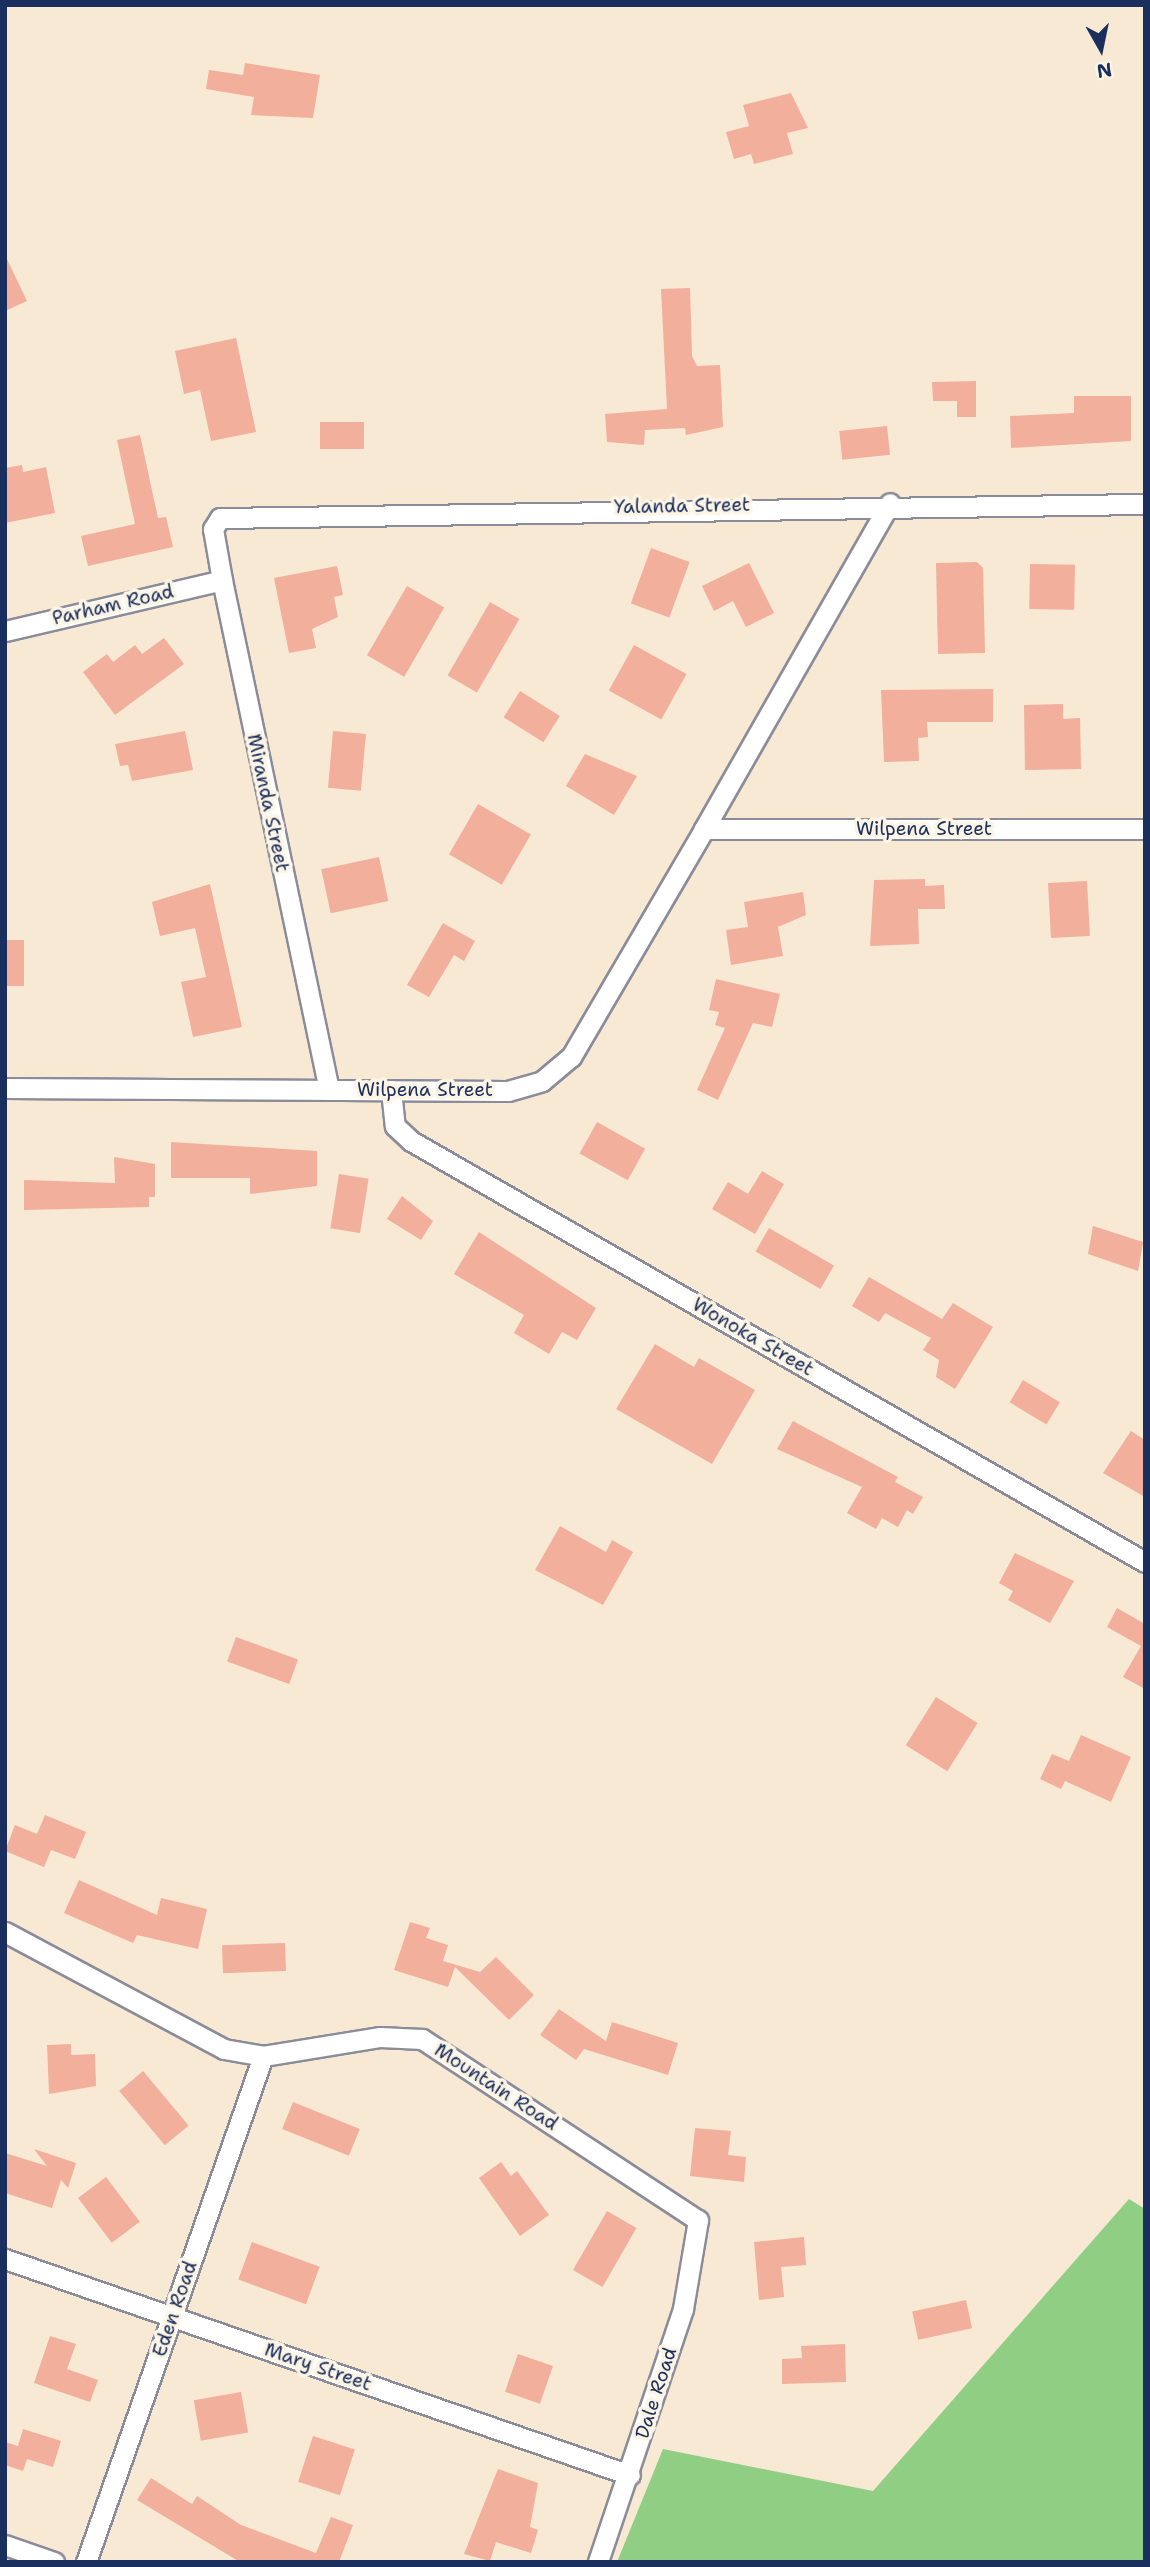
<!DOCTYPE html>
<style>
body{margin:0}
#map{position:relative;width:1150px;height:2567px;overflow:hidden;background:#f8e9d4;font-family:"Shantell Sans",sans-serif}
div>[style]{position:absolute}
.green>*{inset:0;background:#90ce84}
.building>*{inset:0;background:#f1af9c;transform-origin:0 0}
.roads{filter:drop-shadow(2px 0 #8a8c99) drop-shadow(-2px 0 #8a8c99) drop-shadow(0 2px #8a8c99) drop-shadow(0 -2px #8a8c99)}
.street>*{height:19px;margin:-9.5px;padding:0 9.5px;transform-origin:9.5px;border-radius:9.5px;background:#fff}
span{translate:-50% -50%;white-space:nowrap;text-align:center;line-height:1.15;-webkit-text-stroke:7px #fcf5e5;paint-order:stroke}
.street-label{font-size:19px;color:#1b2f5e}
.frame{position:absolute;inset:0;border:7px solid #1b2f5e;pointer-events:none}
.north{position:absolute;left:1066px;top:14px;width:70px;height:70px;-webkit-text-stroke:5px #fcf5e5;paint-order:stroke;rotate:171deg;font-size:19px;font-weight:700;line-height:28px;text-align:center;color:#1b2f5e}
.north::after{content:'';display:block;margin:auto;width:24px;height:32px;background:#1b2f5e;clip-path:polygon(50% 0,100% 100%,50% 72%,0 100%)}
</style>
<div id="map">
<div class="green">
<i style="clip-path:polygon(1129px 2199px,1145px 2209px,1145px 2562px,617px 2562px,663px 2449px,873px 2491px)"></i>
</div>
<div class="building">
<i style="clip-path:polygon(245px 63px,320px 75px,313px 118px,251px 115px,254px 97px,206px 89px,209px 70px,243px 75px)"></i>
<i style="clip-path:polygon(791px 93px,808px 128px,787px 133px,793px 154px,754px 164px,751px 154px,734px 159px,726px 132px,749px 126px,743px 105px)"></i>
<i style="clip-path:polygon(5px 255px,27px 301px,5px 311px)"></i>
<i style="clip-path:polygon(690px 288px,692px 356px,697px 366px,720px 365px,723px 427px,686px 435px,685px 428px,645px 430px,644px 445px,607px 442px,605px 414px,667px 409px,661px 289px)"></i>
<i style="clip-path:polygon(236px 338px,256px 432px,211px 441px,200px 390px,184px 394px,175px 351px)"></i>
<i style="clip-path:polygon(976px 381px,976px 417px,957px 417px,957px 401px,933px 401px,932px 382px)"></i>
<i style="clip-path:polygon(1074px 396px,1131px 396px,1131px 441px,1011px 448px,1010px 416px,1074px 413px)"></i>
<i style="left:320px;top:422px;width:44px;height:27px"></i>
<i style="left:887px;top:426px;width:29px;height:48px;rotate:84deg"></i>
<i style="clip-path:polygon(140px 435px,158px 518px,166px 517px,173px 547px,88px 566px,81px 536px,135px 524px,117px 440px)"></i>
<i style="clip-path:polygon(22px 465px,23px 472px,46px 467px,55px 513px,5px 523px,5px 468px)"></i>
<i style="left:651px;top:548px;width:41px;height:59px;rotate:20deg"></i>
<i style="clip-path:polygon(977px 562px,983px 568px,985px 653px,938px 654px,936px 563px)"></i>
<i style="clip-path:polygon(749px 563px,774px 613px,746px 627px,733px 601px,714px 611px,702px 586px)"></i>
<i style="left:1030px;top:564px;width:45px;height:45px;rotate:1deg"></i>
<i style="clip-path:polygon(337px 566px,343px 595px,334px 597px,338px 617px,312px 629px,316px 648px,289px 653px,274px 578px)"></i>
<i style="left:407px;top:586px;width:43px;height:80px;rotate:30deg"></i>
<i style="left:490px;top:602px;width:34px;height:85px;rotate:30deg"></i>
<i style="clip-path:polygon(164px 638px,184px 664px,115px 715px,83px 672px,107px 654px,113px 662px,135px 645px,142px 654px)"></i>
<i style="left:634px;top:645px;width:60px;height:52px;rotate:29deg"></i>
<i style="clip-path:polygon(993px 689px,993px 722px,927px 722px,928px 737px,918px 738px,919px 761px,884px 762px,881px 690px)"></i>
<i style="left:520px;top:691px;width:47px;height:31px;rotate:32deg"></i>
<i style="clip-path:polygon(1063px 704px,1063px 719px,1080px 718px,1081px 769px,1025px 770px,1024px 705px)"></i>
<i style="clip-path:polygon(185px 731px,193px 770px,132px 781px,128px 765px,120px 766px,115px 744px)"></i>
<i style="left:333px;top:731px;width:33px;height:57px;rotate:5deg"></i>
<i style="clip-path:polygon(585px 754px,637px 776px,614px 815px,566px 786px)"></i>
<i style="left:478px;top:804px;width:61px;height:58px;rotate:30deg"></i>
<i style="left:379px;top:857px;width:45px;height:59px;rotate:78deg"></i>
<i style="clip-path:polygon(925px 879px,925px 886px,944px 885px,945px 909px,918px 909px,919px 944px,870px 946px,874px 880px)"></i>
<i style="left:1087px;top:881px;width:55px;height:39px;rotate:87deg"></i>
<i style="clip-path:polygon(210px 884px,242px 1027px,193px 1037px,181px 982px,206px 977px,195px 928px,160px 936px,152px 902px)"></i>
<i style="clip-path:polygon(803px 892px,806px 915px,778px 927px,783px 956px,731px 965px,726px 930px,748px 927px,744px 902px)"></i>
<i style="clip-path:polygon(443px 923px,475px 941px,464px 961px,454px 955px,429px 997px,407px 985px)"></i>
<i style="left:5px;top:940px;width:19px;height:46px"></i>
<i style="clip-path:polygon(716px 979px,780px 994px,772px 1027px,753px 1023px,718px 1100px,697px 1090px,725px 1028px,715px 1025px,719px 1012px,709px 1010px)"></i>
<i style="left:597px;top:1122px;width:55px;height:36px;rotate:29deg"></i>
<i style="clip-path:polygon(171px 1142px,317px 1151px,317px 1186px,250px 1194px,250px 1178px,171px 1178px)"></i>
<i style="clip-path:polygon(114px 1157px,155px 1164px,155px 1197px,149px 1197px,149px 1207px,24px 1210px,24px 1180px,115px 1183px)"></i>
<i style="clip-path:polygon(762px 1171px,784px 1184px,755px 1234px,712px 1209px,728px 1182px,748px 1194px)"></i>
<i style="left:339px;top:1174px;width:30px;height:55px;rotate:9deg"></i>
<i style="clip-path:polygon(402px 1196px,433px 1221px,421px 1240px,387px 1219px)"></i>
<i style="clip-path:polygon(1093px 1226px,1143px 1242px,1138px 1271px,1088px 1254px)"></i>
<i style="left:769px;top:1228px;width:75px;height:27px;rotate:30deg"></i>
<i style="clip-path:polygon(479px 1232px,596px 1308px,577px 1340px,562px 1332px,549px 1354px,514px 1333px,524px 1315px,454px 1274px)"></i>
<i style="clip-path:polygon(869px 1277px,942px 1319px,953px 1303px,993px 1327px,955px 1389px,936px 1377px,939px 1360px,923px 1350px,931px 1338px,885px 1313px,879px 1322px,852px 1306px)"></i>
<i style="clip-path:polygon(655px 1344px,694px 1367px,699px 1358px,755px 1390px,712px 1464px,616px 1409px)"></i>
<i style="left:1023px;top:1380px;width:43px;height:26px;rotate:31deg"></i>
<i style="clip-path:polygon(793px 1421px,898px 1477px,895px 1482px,923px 1497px,913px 1514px,907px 1510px,898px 1527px,882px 1518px,876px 1529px,847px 1513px,862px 1487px,777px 1449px)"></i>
<i style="clip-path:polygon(1131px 1431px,1145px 1440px,1145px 1497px,1103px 1473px)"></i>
<i style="clip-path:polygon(560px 1526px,606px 1552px,612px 1540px,633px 1552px,603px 1605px,535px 1570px)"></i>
<i style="clip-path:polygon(1015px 1553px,1074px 1581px,1050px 1623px,1008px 1600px,1013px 1591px,999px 1583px)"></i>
<i style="clip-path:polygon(1117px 1608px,1145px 1624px,1145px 1689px,1123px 1677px,1141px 1646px,1107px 1627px)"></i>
<i style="left:236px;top:1637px;width:66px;height:26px;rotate:20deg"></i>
<i style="left:936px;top:1697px;width:49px;height:57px;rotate:32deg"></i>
<i style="clip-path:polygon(1081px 1735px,1131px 1757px,1111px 1802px,1065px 1781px,1061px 1789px,1040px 1779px,1052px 1754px,1069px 1761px)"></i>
<i style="clip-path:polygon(45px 1815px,86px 1832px,75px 1859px,51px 1850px,44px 1867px,5px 1851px,15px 1825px,37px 1834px)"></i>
<i style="clip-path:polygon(79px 1880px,157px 1915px,161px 1898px,207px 1909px,198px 1949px,137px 1935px,133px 1943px,64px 1913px)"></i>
<i style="clip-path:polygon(410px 1922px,430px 1928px,426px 1938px,448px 1945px,443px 1961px,480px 1972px,496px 1957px,534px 1995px,509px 2020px,455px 1967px,448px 1987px,394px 1970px)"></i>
<i style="left:285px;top:1943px;width:28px;height:63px;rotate:88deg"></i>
<i style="clip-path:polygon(559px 2009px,606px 2041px,612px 2022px,678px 2043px,668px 2075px,584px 2049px,576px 2060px,540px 2035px)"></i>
<i style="clip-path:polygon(71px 2044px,71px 2055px,95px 2054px,96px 2086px,49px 2094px,47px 2045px)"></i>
<i style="left:143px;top:2071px;width:71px;height:31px;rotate:50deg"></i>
<i style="left:293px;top:2102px;width:72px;height:29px;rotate:22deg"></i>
<i style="clip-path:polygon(695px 2128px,731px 2131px,728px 2155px,746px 2157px,744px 2182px,690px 2176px)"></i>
<i style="clip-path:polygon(34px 2149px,76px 2163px,68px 2188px,61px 2180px,52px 2208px,5px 2193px,5px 2153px,47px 2166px)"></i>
<i style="clip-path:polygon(501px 2162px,511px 2176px,517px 2171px,549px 2215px,520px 2236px,479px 2178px)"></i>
<i style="left:106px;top:2177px;width:56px;height:35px;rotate:53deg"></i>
<i style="left:607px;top:2211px;width:34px;height:68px;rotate:30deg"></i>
<i style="clip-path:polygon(804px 2237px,806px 2265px,781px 2267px,784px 2297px,759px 2300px,754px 2242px)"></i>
<i style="left:252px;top:2242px;width:72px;height:40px;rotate:20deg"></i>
<i style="left:966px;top:2300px;width:29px;height:55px;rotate:78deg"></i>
<i style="clip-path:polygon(50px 2336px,76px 2344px,67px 2369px,98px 2380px,90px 2402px,34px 2383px)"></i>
<i style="clip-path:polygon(845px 2344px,846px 2382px,782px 2384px,782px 2359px,802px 2358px,801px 2346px)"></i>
<i style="left:518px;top:2354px;width:37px;height:40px;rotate:19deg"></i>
<i style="left:241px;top:2392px;width:41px;height:48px;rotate:80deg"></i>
<i style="clip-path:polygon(23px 2429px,61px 2441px,53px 2467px,27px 2459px,23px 2471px,5px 2465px,5px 2442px,18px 2446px)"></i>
<i style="left:313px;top:2436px;width:44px;height:48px;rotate:18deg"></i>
<i style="clip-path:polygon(498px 2469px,538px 2483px,530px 2527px,538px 2530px,531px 2553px,496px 2542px,490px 2561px,464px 2554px)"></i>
<i style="clip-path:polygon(151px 2478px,192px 2504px,197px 2496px,241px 2525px,316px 2553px,331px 2517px,353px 2525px,339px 2562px,240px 2562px,137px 2500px)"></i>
</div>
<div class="roads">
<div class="street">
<i style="left:5px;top:631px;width:223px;rotate:-13.2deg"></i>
<i style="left:704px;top:829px;width:375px;rotate:-60.3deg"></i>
<i style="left:5px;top:1088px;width:503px;rotate:0.34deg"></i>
<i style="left:508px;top:1091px;width:35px;rotate:-16deg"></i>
<i style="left:542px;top:1081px;width:38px;rotate:-40deg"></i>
<i style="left:571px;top:1057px;width:264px;rotate:-59.7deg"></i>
<i style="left:704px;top:829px;width:441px"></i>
<i style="left:329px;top:1090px;width:521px;rotate:-101.85deg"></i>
<i style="left:222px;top:580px;width:52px;rotate:-100deg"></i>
<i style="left:213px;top:529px;width:13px;rotate:-58deg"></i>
<i style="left:220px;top:518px;width:925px;rotate:-0.87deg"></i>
<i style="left:391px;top:1090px;width:36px;rotate:84deg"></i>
<i style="left:395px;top:1126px;width:22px;rotate:43deg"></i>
<i style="left:411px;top:1141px;width:846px;rotate:29.84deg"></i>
<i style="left:5px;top:1932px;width:248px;rotate:28.1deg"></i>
<i style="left:224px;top:2049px;width:40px;rotate:10deg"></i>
<i style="left:263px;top:2056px;width:119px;rotate:-9.2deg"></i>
<i style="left:380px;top:2037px;width:42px;rotate:2.7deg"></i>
<i style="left:422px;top:2039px;width:330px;rotate:33.3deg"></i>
<i style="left:698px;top:2220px;width:90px;rotate:99.6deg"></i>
<i style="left:683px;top:2309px;width:267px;rotate:108.6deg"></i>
<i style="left:5px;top:2259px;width:661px;rotate:19.07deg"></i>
<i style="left:5px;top:2545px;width:52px;rotate:19.1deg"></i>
<i style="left:86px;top:2562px;width:536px;rotate:-70.72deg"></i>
</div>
</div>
<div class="street-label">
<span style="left:682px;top:506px;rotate:-1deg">Yalanda Street</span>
<span style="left:113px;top:605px;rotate:-13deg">Parham Road</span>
<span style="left:268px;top:803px;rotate:78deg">Miranda Street</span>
<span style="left:924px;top:829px">Wilpena Street</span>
<span style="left:425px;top:1090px">Wilpena Street</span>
<span style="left:753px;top:1337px;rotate:30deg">Wonoka Street</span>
<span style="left:496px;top:2087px;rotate:33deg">Mountain Road</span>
<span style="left:175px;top:2309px;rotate:-71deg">Eden Road</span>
<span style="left:318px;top:2367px;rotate:19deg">Mary Street</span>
<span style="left:656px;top:2393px;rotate:-72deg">Dale Road</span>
</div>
<div class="frame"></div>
<div class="north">N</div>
</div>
